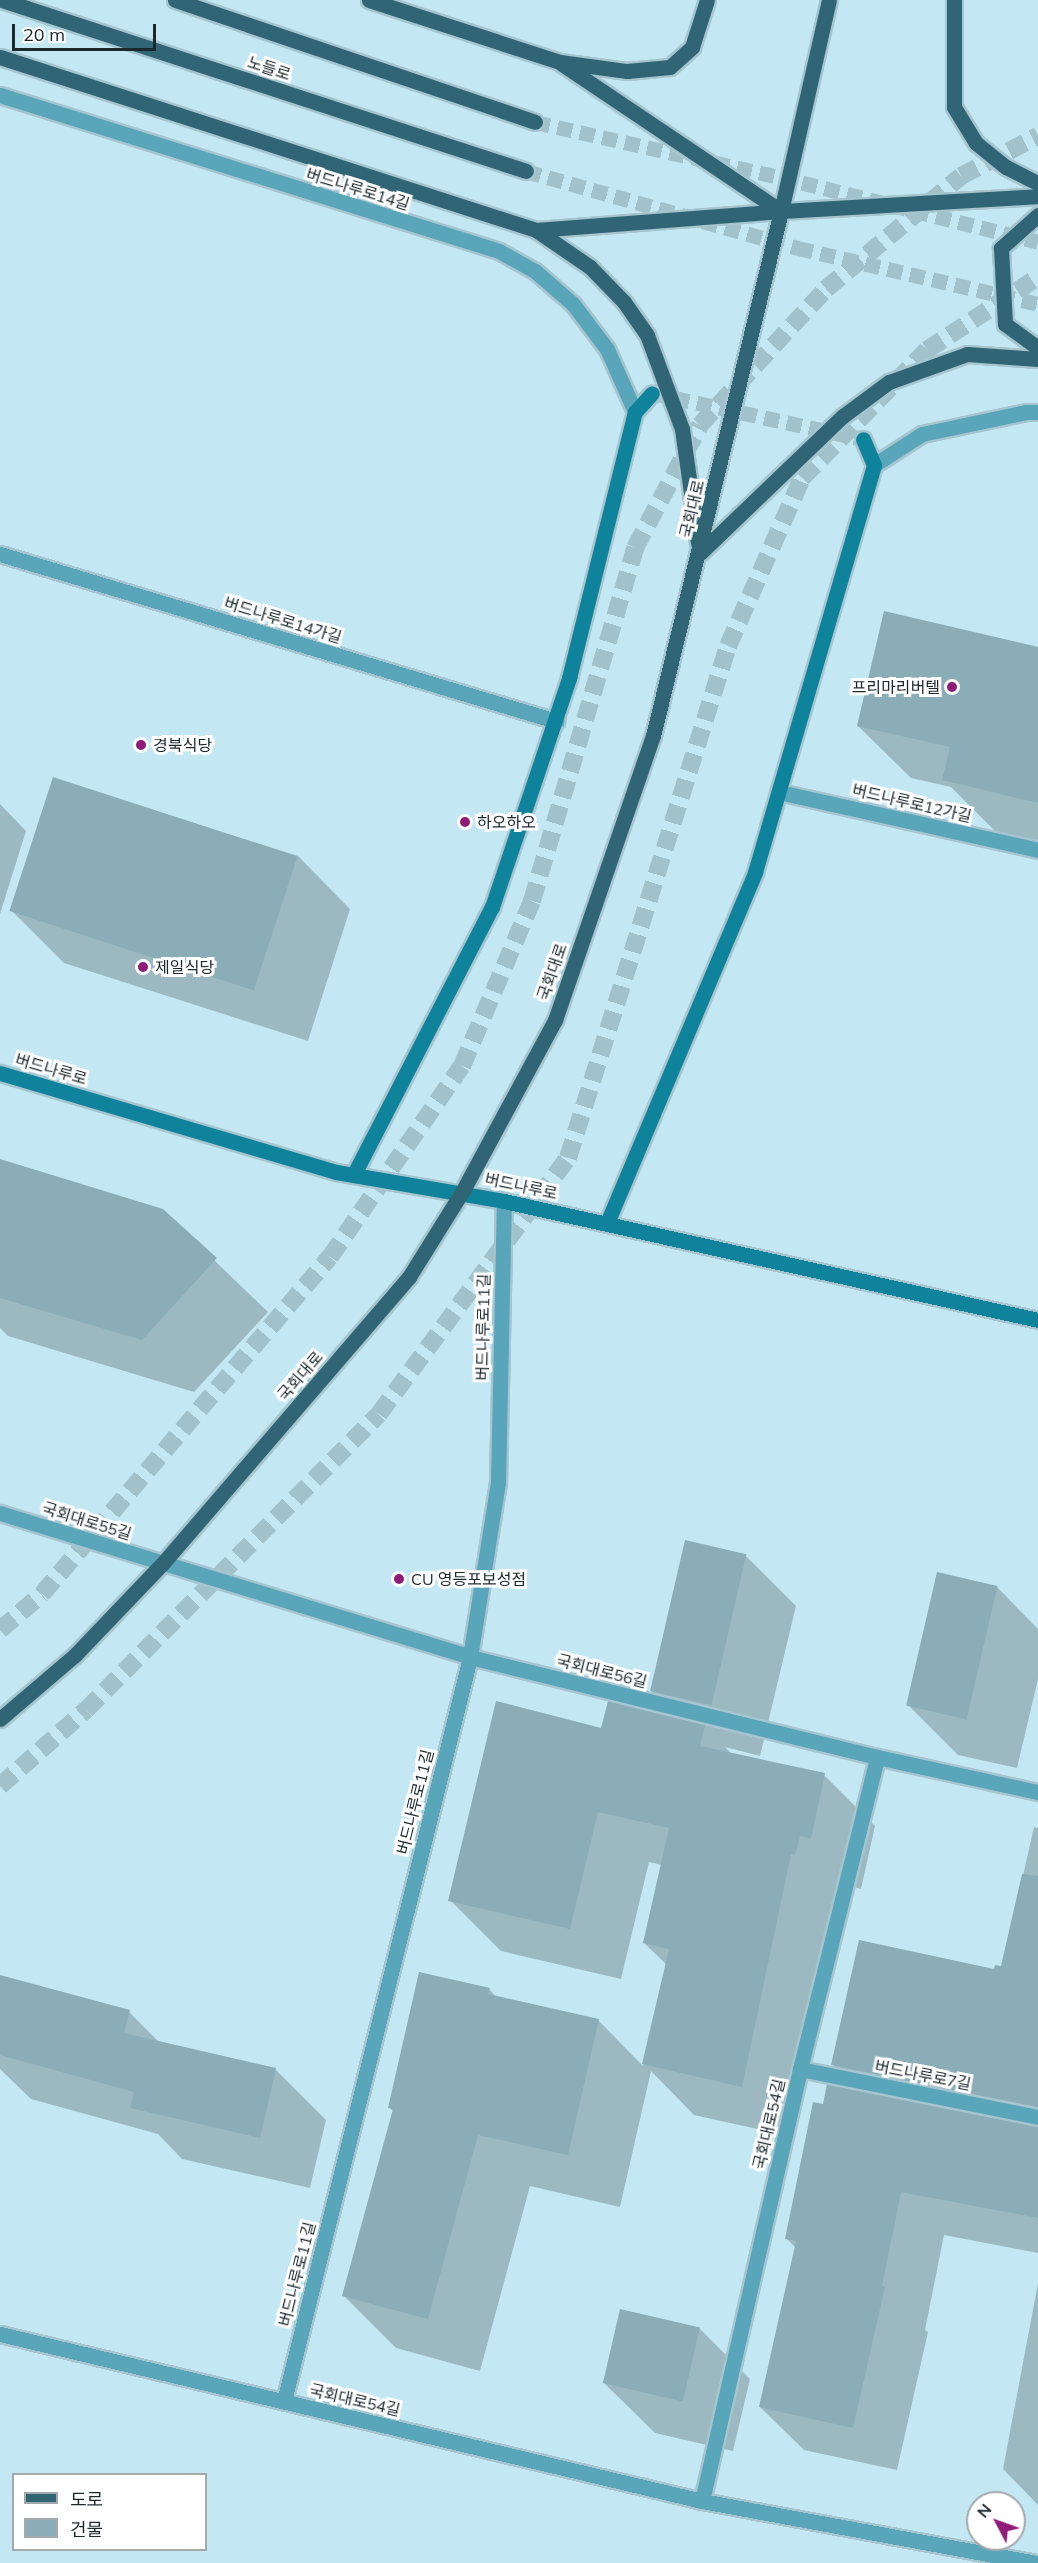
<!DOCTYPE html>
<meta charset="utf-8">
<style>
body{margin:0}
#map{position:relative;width:1038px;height:2563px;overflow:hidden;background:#c4e8f3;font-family:Mulish,"Noto Sans KR",sans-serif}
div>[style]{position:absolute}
.shadow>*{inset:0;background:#0003}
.building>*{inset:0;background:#8aadb7;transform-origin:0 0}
.secondary-tunnel>*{height:15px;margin-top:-7.5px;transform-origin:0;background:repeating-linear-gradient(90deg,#a2c2cb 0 15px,transparent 0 23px)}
.primary-tunnel>*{height:15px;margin-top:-7.5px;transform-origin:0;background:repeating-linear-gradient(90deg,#a2c2cb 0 15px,transparent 0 23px)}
.highway-tunnel>*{height:18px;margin-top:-9px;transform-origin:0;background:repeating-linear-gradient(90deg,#a2c2cb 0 18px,transparent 0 27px)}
.roads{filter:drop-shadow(2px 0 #a6c5cf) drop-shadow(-2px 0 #a6c5cf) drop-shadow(0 2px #a6c5cf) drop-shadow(0 -2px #a6c5cf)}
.street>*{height:15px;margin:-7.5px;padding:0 7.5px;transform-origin:7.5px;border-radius:7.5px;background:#59a5ba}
.secondary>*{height:15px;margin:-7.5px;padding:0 7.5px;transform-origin:7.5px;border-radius:7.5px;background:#0f839c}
.primary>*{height:15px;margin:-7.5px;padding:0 7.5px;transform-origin:7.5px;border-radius:7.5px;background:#2f6574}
.dots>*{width:16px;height:16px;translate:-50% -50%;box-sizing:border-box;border:3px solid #fff;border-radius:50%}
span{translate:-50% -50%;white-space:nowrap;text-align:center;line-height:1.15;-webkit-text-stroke:6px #fff;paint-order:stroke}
.street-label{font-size:16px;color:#1b282c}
.poi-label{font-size:16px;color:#1b282c}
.right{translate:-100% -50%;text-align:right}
.left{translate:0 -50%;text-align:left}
.legend{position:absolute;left:12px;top:2473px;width:195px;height:78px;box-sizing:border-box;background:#fff;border:2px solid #a4a9ab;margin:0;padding:8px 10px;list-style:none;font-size:18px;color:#1b282c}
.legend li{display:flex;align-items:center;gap:12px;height:30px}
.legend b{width:30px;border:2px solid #a4a9ab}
.north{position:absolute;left:966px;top:2491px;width:60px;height:60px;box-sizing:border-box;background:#fff;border:2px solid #a4a9ab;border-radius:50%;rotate:311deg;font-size:16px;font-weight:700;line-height:24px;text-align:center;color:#1b282c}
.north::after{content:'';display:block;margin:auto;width:21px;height:27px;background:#911b79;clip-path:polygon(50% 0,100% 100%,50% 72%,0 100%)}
.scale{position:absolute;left:12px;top:24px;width:144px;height:27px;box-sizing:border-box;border:3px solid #1b282c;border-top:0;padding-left:8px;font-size:18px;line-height:21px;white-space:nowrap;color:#1b282c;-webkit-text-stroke:4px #fff;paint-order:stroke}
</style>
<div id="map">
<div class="shadow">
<i style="clip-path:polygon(1038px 648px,1038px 842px,996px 832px,951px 787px,911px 778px,858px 726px)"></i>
<i style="clip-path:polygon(54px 779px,298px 856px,350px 909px,308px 1041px,64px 963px,12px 911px)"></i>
<i style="clip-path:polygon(0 804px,26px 831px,0 914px)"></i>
<i style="clip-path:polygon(0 1161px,162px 1210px,268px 1312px,194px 1392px,8px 1336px,0 1328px)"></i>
<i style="clip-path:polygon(745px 1555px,796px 1606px,760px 1756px,725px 1747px,733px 1755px,824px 1775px,875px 1826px,861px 1889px,850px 1886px,842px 1904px,793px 2137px,694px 2115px,651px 2071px,620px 2207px,530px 2186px,480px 2371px,396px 2348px,344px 2296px,394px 2112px,389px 2107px,489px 1989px,497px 1998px,598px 2020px,643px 2066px,667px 1965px,644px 1943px,662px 1865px,649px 1862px,621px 1979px,501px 1951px,450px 1900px,602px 1729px,681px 1720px,651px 1691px)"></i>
<i style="clip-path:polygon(938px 1574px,997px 1587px,1038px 1629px,1038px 1679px,1017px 1768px,958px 1755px,907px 1704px)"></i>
<i style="clip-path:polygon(1034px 1827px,1038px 1828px,1038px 2253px,944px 2235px,925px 2330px,928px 2332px,897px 2470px,804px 2450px,760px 2407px,796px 2248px,787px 2239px,824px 2106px,861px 2093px,833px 2065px,1002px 1968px)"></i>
<i style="clip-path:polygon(0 1976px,129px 2012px,160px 2043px,275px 2069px,326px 2120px,310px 2188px,182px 2159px,158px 2134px,31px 2099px,0 2069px)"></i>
<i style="clip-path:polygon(1038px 2283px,1038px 2505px,1003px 2469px)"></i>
<i style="clip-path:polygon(699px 2328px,750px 2379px,733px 2451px,655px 2433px,604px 2383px)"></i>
</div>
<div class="building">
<i style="clip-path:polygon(884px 611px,1038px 647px,1038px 803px,942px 780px,950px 747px,857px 726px)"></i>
<i style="left:53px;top:777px;width:257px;height:141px;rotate:18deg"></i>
<i style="clip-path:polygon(0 1159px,163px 1209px,217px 1258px,142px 1340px,0 1298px)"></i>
<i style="left:685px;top:1540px;width:63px;height:155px;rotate:13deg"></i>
<i style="left:937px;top:1572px;width:62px;height:137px;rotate:13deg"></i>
<i style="clip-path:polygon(496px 1701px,601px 1728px,608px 1701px,705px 1725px,700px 1746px,825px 1773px,811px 1839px,800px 1836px,795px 1855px,791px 1854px,742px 2087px,642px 2064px,669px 1949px,643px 1943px,669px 1828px,598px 1812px,570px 1929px,448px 1901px)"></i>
<i style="clip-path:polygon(1022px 1874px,1038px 1876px,1038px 2107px,831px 2065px,859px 1940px,994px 1969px,995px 1965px,1001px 1966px)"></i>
<i style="clip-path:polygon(419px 1972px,490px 1988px,488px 1994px,599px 2019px,568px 2155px,478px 2135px,428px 2319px,342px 2296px,393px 2109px,388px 2108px)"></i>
<i style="clip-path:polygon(0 1975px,130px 2010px,124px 2033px,276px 2068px,260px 2138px,130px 2108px,134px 2092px,0 2055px)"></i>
<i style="clip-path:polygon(827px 2084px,1038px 2127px,1038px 2218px,901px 2192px,882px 2286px,885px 2287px,853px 2428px,759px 2407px,796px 2241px,785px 2239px,813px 2102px,823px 2104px)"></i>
<i style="left:620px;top:2309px;width:82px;height:76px;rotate:13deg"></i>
</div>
<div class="secondary-tunnel">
<i style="left:652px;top:393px;width:216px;rotate:12.3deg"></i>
</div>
<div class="primary-tunnel">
<i style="left:535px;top:122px;width:251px;rotate:12.7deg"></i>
<i style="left:780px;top:177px;width:266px;rotate:14.1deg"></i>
<i style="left:526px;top:171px;width:283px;rotate:15.8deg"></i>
<i style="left:798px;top:248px;width:246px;rotate:13.1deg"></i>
</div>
<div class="highway-tunnel">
<i style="left:0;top:1630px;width:55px;rotate:-40.6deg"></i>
<i style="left:42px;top:1594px;width:443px;rotate:-49.5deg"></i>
<i style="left:330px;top:1257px;width:232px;rotate:-55.4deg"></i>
<i style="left:462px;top:1066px;width:179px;rotate:-67deg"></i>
<i style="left:532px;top:901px;width:368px;rotate:-73.7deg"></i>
<i style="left:635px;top:548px;width:139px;rotate:-62.1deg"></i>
<i style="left:700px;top:425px;width:185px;rotate:-47.2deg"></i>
<i style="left:826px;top:289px;width:176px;rotate:-39.9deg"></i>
<i style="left:961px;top:176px;width:87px;rotate:-27.5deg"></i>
<i style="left:0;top:1786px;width:115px;rotate:-41.5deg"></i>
<i style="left:86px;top:1710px;width:416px;rotate:-45.3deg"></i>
<i style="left:379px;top:1414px;width:318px;rotate:-53.6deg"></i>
<i style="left:568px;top:1158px;width:536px;rotate:-72.65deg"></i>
<i style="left:728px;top:646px;width:184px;rotate:-66.2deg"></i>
<i style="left:802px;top:478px;width:179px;rotate:-45.7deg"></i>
<i style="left:927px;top:350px;width:133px;rotate:-33.3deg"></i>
</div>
<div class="roads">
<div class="street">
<i style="left:0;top:95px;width:523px;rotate:17.36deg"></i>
<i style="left:499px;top:251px;width:41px;rotate:29.1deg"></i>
<i style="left:535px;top:271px;width:50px;rotate:41deg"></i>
<i style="left:573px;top:304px;width:56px;rotate:52.9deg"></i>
<i style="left:607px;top:349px;width:69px;rotate:66deg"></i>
<i style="left:874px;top:465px;width:57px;rotate:-32.9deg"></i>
<i style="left:922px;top:434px;width:106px;rotate:-11.9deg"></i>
<i style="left:1026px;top:412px;width:12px"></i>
<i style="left:0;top:554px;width:581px;rotate:16.72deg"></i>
<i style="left:779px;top:792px;width:265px;rotate:12.6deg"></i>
<i style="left:0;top:1513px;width:492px;rotate:17deg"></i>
<i style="left:470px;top:1657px;width:419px;rotate:13.8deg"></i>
<i style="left:877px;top:1757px;width:165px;rotate:12.3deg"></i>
<i style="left:800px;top:2069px;width:243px;rotate:11.4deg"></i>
<i style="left:0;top:2334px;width:722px;rotate:13.38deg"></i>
<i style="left:702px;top:2501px;width:342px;rotate:10.5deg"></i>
<i style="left:284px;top:2401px;width:767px;rotate:-75.96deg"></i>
<i style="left:470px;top:1657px;width:176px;rotate:-80.9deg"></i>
<i style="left:498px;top:1483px;width:282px;rotate:-88.8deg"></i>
<i style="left:702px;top:2501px;width:443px;rotate:-77.2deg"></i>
<i style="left:800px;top:2069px;width:321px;rotate:-76.1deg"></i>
</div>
<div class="secondary">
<i style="left:0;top:1073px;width:350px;rotate:16.4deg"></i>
<i style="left:336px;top:1172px;width:170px;rotate:9.8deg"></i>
<i style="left:504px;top:1201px;width:547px;rotate:12.56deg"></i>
<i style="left:354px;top:1174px;width:301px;rotate:-62.7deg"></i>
<i style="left:492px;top:907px;width:242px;rotate:-71.4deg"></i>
<i style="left:569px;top:678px;width:274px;rotate:-76.1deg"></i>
<i style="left:635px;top:412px;width:25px;rotate:-48deg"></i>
<i style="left:607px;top:1223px;width:381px;rotate:-67.1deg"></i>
<i style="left:755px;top:872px;width:424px;rotate:-73.7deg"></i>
<i style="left:874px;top:465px;width:28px;rotate:-113deg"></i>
</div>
<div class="primary">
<i style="left:2px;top:0;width:551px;rotate:18.07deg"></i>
<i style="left:175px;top:0;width:380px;rotate:18.7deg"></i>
<i style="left:369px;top:0;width:201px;rotate:18deg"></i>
<i style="left:560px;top:62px;width:68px;rotate:7.7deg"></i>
<i style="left:627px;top:71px;width:43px;rotate:-5.3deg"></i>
<i style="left:670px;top:67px;width:30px;rotate:-42deg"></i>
<i style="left:692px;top:47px;width:49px;rotate:-72.3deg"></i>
<i style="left:954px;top:0;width:107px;rotate:90deg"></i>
<i style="left:954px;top:107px;width:42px;rotate:58.6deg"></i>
<i style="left:976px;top:143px;width:38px;rotate:39deg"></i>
<i style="left:1006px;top:167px;width:36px;rotate:27deg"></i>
<i style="left:0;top:57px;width:563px;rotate:17.89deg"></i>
<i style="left:536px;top:230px;width:65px;rotate:34.4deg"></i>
<i style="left:590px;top:267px;width:49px;rotate:45.8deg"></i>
<i style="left:624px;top:302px;width:40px;rotate:55.1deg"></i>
<i style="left:647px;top:335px;width:100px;rotate:69.6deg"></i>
<i style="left:682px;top:429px;width:115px;rotate:82deg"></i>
<i style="left:562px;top:64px;width:264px;rotate:33.9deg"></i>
<i style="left:1038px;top:215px;width:50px;rotate:138.3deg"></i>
<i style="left:1001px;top:248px;width:76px;rotate:87deg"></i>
<i style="left:1005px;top:324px;width:41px;rotate:36deg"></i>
<i style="left:536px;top:230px;width:246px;rotate:-4.4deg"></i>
<i style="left:781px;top:211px;width:257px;rotate:-3.3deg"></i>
<i style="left:700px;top:553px;width:198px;rotate:-43.8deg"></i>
<i style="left:843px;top:416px;width:57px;rotate:-36.5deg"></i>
<i style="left:889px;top:382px;width:83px;rotate:-19.7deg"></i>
<i style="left:967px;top:354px;width:71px;rotate:4deg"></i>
<i style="left:0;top:1719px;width:99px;rotate:-40.5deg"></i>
<i style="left:75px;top:1655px;width:127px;rotate:-46.3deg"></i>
<i style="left:163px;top:1563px;width:377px;rotate:-49.3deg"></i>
<i style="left:409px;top:1277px;width:100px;rotate:-58.1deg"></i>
<i style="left:462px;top:1192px;width:196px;rotate:-61.6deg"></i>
<i style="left:555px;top:1020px;width:300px;rotate:-71deg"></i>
<i style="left:653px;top:736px;width:540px;rotate:-76.3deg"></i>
<i style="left:781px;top:211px;width:216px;rotate:-77.2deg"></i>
</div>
</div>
<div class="dots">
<i style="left:952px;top:687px;background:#911b79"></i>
<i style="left:141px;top:745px;background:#911b79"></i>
<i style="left:465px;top:822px;background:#911b79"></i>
<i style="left:143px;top:967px;background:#911b79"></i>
<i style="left:399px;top:1579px;background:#911b79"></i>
</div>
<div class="street-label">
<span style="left:269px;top:68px;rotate:18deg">노들로</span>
<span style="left:358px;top:189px;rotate:17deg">버드나루로14길</span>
<span style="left:692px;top:509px;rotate:-77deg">국회대로</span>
<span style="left:283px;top:620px;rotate:17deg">버드나루로14가길</span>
<span style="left:912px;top:803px;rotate:13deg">버드나루로12가길</span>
<span style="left:552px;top:972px;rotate:-71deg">국회대로</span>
<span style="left:51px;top:1069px;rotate:16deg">버드나루로</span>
<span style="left:521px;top:1186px;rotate:12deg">버드나루로</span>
<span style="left:483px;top:1327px;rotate:-89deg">버드나루로11길</span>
<span style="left:300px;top:1376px;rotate:-49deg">국회대로</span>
<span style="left:87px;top:1521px;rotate:17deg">국회대로55길</span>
<span style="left:602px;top:1671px;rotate:14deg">국회대로56길</span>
<span style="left:415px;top:1802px;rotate:-76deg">버드나루로11길</span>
<span style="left:923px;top:2075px;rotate:11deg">버드나루로7길</span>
<span style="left:769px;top:2124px;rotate:-77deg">국회대로54길</span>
<span style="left:297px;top:2274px;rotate:-76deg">버드나루로11길</span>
<span style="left:355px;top:2400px;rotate:13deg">국회대로54길</span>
</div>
<div class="poi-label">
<span class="right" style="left:940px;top:687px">프리마리버텔</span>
<span class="left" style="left:153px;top:745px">경북식당</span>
<span class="left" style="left:477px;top:822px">하오하오</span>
<span class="left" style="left:155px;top:967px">제일식당</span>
<span class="left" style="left:411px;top:1579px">CU 영등포보성점</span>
</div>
<ul class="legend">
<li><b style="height:8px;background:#2f6574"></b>도로</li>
<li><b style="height:16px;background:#8aadb7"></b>건물</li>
</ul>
<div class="north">N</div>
<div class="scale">20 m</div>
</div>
